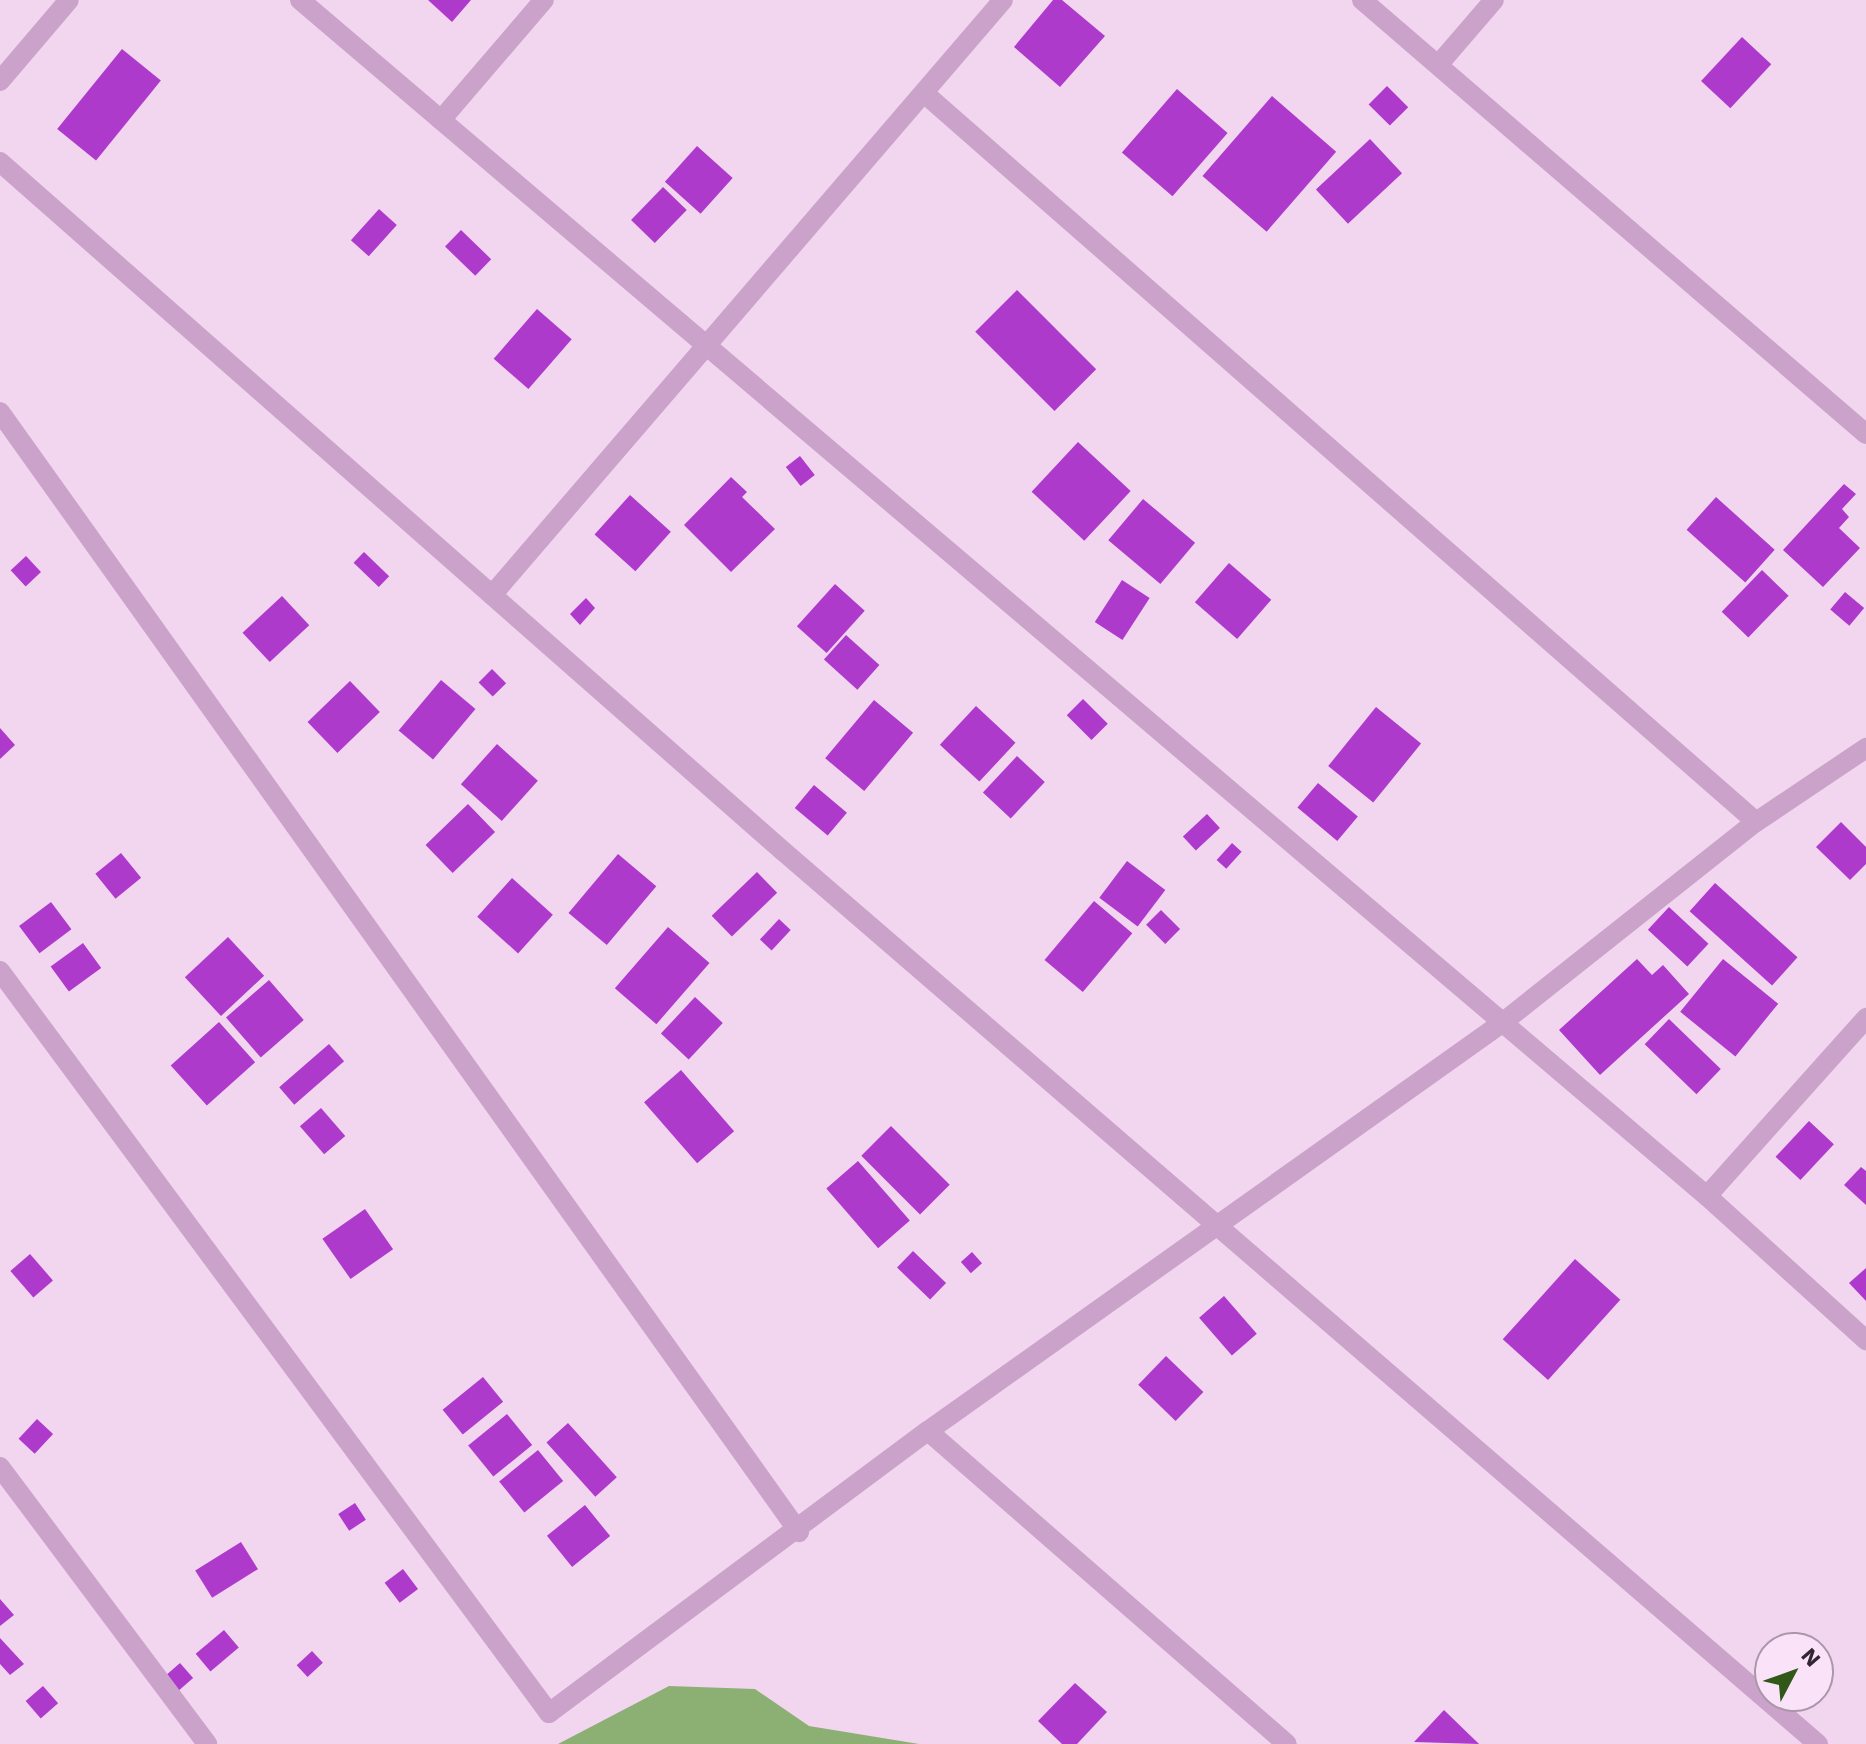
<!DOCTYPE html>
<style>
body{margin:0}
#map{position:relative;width:1866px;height:1744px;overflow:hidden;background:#f2d6f0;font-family:"Work Sans",sans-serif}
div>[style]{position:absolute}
.water>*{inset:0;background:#8cb074}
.building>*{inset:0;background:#ae3acc;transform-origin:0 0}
.minor>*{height:20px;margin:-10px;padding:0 10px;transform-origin:10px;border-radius:10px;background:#caa2ca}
span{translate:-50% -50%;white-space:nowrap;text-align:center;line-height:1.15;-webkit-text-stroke:8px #fae3f8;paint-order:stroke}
.north{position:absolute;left:1754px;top:1632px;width:80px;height:80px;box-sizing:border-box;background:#fae3f8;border:2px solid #aa97aa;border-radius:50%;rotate:49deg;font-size:22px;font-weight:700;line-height:32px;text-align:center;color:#322534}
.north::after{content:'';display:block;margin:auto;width:28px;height:36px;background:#315819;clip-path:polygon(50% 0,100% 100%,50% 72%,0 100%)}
</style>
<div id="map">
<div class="water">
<i style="clip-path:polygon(669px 1686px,755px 1689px,809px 1726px,919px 1744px,558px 1744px)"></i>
</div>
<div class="building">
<i style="clip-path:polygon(428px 0,471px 0,452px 22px)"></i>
<i style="clip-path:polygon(1053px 0,1062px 0,1105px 36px,1060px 87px,1014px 47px)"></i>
<i style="left:1742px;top:37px;width:40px;height:60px;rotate:43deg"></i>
<i style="left:122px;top:49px;width:50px;height:103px;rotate:39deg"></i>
<i style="left:1387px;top:86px;width:30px;height:26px;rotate:45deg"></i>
<i style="left:1177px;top:89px;width:67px;height:84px;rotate:41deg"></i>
<i style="left:1272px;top:96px;width:85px;height:106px;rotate:41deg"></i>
<i style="left:1370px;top:139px;width:47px;height:74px;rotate:47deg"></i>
<i style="left:697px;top:146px;width:48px;height:48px;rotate:42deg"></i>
<i style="left:663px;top:187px;width:33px;height:46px;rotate:44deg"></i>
<i style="left:379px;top:209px;width:24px;height:42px;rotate:42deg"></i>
<i style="left:461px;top:230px;width:42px;height:23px;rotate:44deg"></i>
<i style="left:1017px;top:290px;width:112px;height:59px;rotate:45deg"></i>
<i style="left:537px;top:309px;width:46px;height:66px;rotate:41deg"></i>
<i style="left:1078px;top:442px;width:72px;height:68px;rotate:43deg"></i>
<i style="left:800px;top:456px;width:24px;height:18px;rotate:52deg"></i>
<i style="clip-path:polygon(731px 477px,747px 492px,742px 497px,775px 529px,731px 572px,684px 525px)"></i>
<i style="clip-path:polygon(1844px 484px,1856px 494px,1842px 509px,1849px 517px,1839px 528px,1860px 548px,1823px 587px,1783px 550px)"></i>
<i style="left:630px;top:495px;width:55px;height:53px;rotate:42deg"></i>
<i style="left:1716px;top:497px;width:79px;height:44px;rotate:42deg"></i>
<i style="left:1143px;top:499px;width:68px;height:54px;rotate:40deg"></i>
<i style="left:364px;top:552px;width:35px;height:15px;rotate:44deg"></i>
<i style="left:26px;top:556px;width:22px;height:21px;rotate:47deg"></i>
<i style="left:1229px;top:563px;width:56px;height:52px;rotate:41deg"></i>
<i style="left:1762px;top:570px;width:37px;height:58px;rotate:44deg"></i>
<i style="left:1122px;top:580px;width:33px;height:50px;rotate:33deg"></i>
<i style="left:835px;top:584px;width:40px;height:57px;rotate:42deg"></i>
<i style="left:1845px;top:592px;width:25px;height:23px;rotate:40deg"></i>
<i style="left:282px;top:596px;width:40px;height:54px;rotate:47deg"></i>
<i style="clip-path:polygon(586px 598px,595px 608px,580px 625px,570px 614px)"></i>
<i style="left:846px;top:635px;width:45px;height:33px;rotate:42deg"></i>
<i style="left:492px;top:669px;width:20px;height:19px;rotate:45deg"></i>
<i style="left:441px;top:680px;width:45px;height:66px;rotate:40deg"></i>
<i style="left:350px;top:681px;width:43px;height:59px;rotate:46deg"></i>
<i style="left:1083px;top:699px;width:35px;height:23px;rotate:45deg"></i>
<i style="left:874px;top:700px;width:51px;height:76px;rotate:40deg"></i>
<i style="left:976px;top:706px;width:54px;height:53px;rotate:43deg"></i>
<i style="left:1376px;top:707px;width:58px;height:76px;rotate:39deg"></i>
<i style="clip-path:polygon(0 728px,15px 745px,0 759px)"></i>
<i style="left:497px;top:744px;width:55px;height:54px;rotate:42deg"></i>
<i style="left:1017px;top:756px;width:38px;height:50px;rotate:43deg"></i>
<i style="left:1318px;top:783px;width:52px;height:32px;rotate:40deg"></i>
<i style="left:814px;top:785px;width:43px;height:30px;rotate:40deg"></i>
<i style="left:468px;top:804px;width:39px;height:59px;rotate:46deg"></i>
<i style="left:1207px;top:814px;width:19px;height:33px;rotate:47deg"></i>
<i style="clip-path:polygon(1841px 822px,1866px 847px,1866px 864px,1850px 880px,1816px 847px)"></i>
<i style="left:1232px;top:843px;width:13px;height:23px;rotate:42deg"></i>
<i style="left:121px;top:853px;width:32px;height:33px;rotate:51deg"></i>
<i style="left:618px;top:854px;width:50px;height:77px;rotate:40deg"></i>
<i style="left:1127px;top:861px;width:48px;height:46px;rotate:37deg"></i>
<i style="left:757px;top:872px;width:29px;height:63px;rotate:46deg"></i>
<i style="left:512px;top:878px;width:55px;height:52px;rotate:42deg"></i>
<i style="left:1715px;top:883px;width:111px;height:38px;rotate:42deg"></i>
<i style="left:1094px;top:901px;width:50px;height:77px;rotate:40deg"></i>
<i style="left:51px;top:902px;width:34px;height:40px;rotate:53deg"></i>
<i style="left:1669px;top:907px;width:54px;height:31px;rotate:43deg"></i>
<i style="left:1161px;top:910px;width:27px;height:21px;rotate:45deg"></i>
<i style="left:779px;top:919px;width:16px;height:28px;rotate:43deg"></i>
<i style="left:668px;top:927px;width:55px;height:81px;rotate:41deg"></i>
<i style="left:228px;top:937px;width:53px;height:59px;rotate:47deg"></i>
<i style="left:83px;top:943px;width:31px;height:40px;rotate:54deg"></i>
<i style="clip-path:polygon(1637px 959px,1652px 975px,1663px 965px,1689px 994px,1600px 1075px,1559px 1030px)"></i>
<i style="left:1723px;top:959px;width:71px;height:68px;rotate:39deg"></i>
<i style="left:269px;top:980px;width:53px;height:57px;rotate:49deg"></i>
<i style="left:695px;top:997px;width:38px;height:50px;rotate:43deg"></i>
<i style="left:1669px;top:1019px;width:72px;height:35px;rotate:44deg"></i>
<i style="left:219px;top:1022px;width:54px;height:65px;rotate:48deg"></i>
<i style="left:329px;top:1044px;width:23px;height:66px;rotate:49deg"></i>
<i style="left:681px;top:1070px;width:81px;height:49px;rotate:49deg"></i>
<i style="left:321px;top:1108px;width:37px;height:28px;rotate:49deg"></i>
<i style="left:1809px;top:1121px;width:34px;height:49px;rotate:43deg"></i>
<i style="left:891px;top:1126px;width:83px;height:42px;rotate:45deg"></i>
<i style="left:858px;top:1161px;width:79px;height:42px;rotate:49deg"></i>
<i style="clip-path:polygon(1861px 1167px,1866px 1171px,1866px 1205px,1844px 1185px)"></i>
<i style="left:365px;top:1209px;width:49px;height:52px;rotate:55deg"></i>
<i style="left:913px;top:1251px;width:46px;height:23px;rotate:44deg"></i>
<i style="left:972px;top:1252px;width:15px;height:15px;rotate:48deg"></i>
<i style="left:30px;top:1254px;width:35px;height:26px;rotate:49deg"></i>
<i style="left:1575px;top:1259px;width:61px;height:108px;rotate:42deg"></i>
<i style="clip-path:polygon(1866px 1268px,1866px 1301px,1849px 1283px)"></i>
<i style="left:1224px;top:1296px;width:50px;height:33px;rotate:49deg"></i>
<i style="left:1166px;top:1356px;width:52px;height:40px;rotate:44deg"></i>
<i style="left:483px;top:1377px;width:32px;height:52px;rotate:51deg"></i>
<i style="left:507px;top:1414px;width:40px;height:50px;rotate:51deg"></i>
<i style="left:37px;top:1419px;width:22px;height:27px;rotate:43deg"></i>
<i style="left:568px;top:1423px;width:73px;height:29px;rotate:48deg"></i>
<i style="left:538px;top:1450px;width:40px;height:50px;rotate:51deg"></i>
<i style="left:355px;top:1503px;width:20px;height:20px;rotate:57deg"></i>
<i style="left:585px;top:1505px;width:40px;height:49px;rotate:51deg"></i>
<i style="left:241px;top:1542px;width:32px;height:54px;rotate:58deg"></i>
<i style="left:403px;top:1569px;width:25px;height:23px;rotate:53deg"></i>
<i style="clip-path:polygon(0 1599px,14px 1615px,0 1626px)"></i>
<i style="left:224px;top:1630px;width:23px;height:37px;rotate:50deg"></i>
<i style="clip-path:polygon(0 1638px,24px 1664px,10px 1675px,0 1664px)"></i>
<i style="left:312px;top:1651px;width:16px;height:21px;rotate:47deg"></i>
<i style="left:180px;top:1663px;width:20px;height:22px;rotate:49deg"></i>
<i style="clip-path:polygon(1075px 1683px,1107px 1712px,1077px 1744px,1062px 1744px,1038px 1721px)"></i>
<i style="left:43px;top:1686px;width:23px;height:23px;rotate:49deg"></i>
<i style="clip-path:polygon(1444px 1710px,1479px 1744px,1414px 1742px)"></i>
</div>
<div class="minor">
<i style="left:300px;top:0;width:1847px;rotate:40.37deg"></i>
<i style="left:1707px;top:1196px;width:215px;rotate:42.2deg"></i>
<i style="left:1362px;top:0;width:665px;rotate:40.73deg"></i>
<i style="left:1439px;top:64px;width:84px;rotate:-49.3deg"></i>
<i style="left:0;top:81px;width:106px;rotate:-49.6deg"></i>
<i style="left:924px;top:93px;width:1106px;rotate:41.22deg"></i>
<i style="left:441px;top:120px;width:158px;rotate:-49.4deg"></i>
<i style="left:0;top:162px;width:1043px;rotate:41.35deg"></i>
<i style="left:783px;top:851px;width:1367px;rotate:40.79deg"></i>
<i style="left:0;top:412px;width:1376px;rotate:54.5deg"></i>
<i style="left:492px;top:595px;width:784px;rotate:-49.34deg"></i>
<i style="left:0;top:971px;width:923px;rotate:53.5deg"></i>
<i style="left:549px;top:1713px;width:472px;rotate:-36.7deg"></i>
<i style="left:928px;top:1431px;width:704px;rotate:-35.41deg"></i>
<i style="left:1502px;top:1023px;width:324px;rotate:-38.4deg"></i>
<i style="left:1756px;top:822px;width:133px;rotate:-33.9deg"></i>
<i style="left:1707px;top:1196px;width:239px;rotate:-48.2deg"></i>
<i style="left:928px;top:1431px;width:476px;rotate:41.1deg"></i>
<i style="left:0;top:1467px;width:346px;rotate:53.2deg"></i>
</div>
<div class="north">N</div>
</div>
